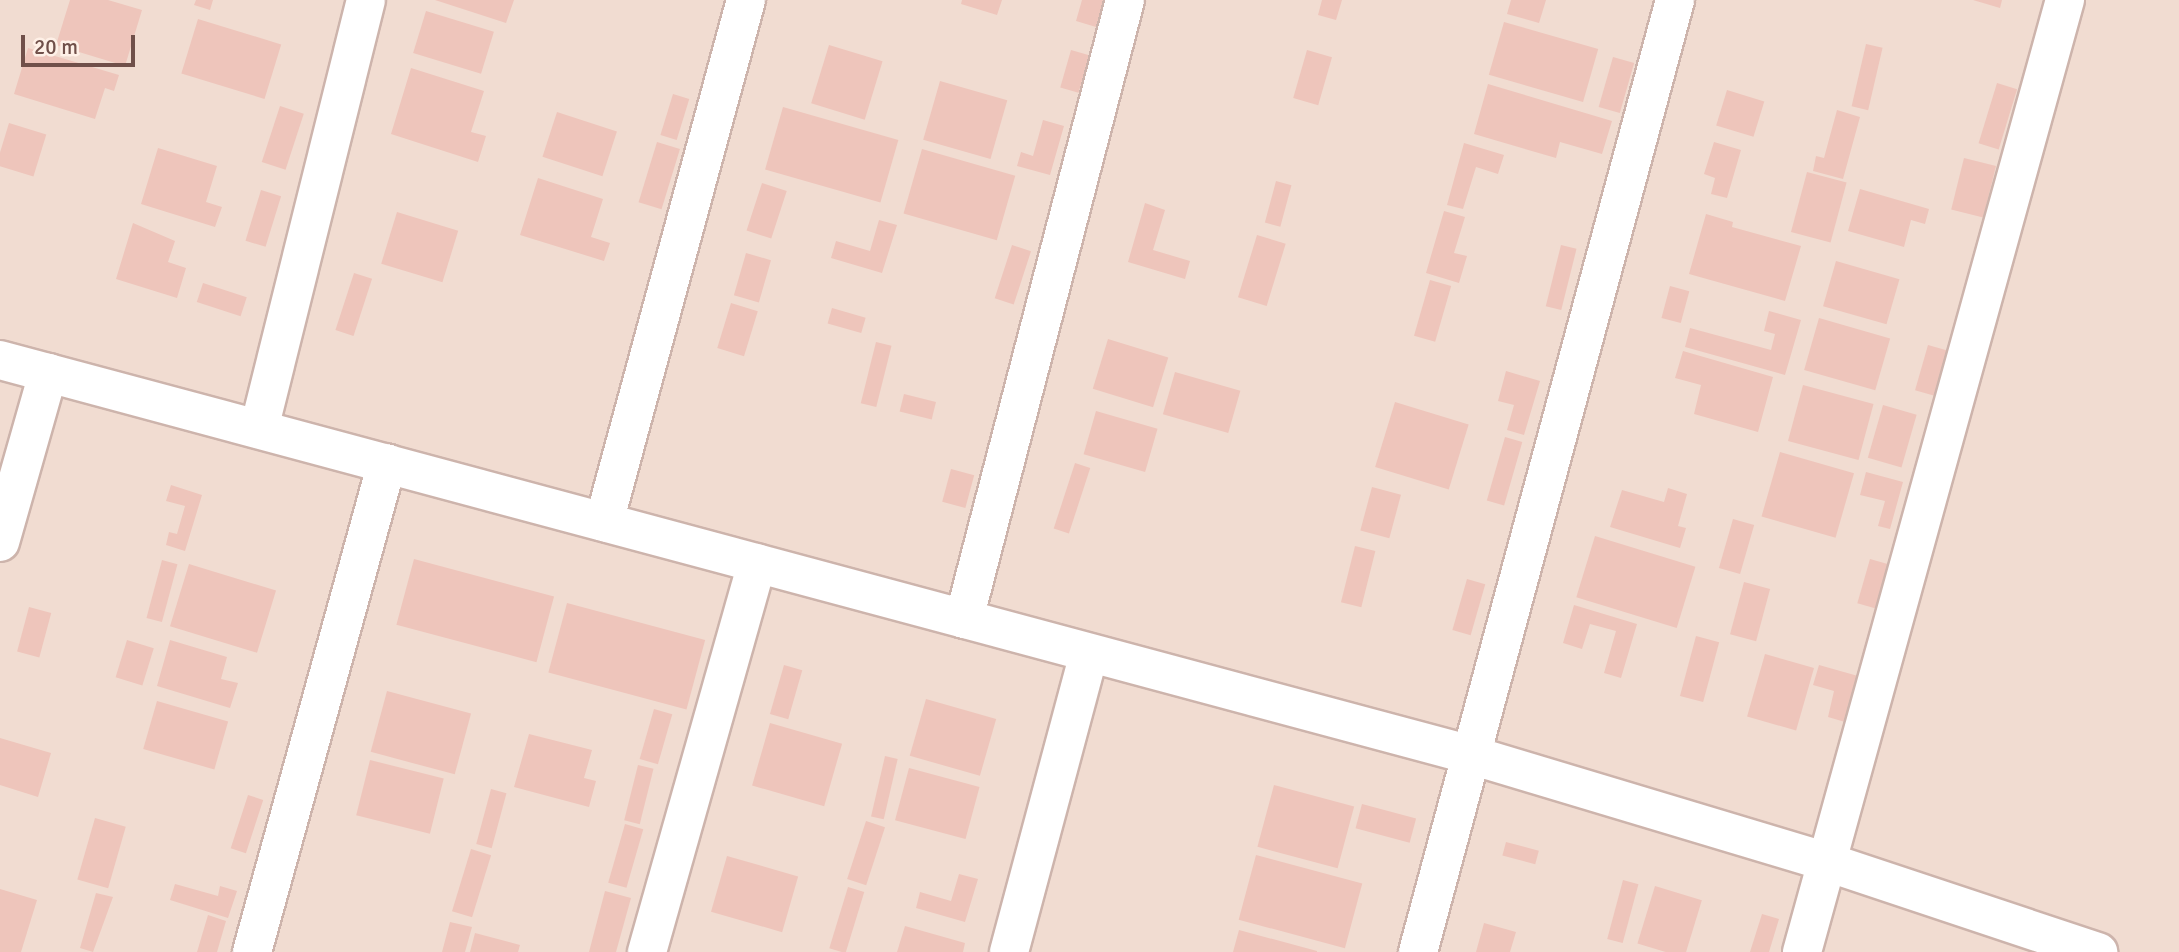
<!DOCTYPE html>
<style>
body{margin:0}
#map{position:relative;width:2179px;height:952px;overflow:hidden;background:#faebe2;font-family:Signika,sans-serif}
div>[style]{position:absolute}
.residential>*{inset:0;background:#f1dcd1;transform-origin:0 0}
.building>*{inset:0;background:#eec5bb;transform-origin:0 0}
.roads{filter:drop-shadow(2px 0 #cdb4ac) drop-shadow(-2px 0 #cdb4ac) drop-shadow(0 2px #cdb4ac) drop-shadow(0 -2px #cdb4ac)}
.street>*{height:38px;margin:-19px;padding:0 19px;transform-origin:19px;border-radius:19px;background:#fff}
span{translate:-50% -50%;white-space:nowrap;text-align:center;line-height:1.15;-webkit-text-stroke:5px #fef0e7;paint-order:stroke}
.scale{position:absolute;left:21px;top:35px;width:114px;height:32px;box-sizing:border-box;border:4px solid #70504a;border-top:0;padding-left:9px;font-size:21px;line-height:24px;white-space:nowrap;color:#70504a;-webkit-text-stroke:5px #fef0e7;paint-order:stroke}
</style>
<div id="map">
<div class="residential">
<i style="left:0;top:0;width:2179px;height:952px"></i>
</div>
<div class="building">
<i style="clip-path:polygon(70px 0,108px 0,142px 10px,125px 66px,56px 45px)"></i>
<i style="clip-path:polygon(196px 0,213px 0,210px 10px,194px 5px)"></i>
<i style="clip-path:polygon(435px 0,514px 0,506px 23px)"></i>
<i style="clip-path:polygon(962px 0,1002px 0,997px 15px,961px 4px)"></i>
<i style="clip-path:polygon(1082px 0,1104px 0,1096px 27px,1076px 21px)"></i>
<i style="clip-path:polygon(1322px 0,1342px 0,1336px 20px,1318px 15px)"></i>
<i style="clip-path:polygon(1511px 0,1546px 0,1539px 23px,1507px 14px)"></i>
<i style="clip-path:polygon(1973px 0,2002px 0,2000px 8px)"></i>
<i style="left:426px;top:11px;width:71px;height:44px;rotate:17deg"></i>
<i style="left:198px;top:19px;width:87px;height:57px;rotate:17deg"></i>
<i style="left:1504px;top:22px;width:98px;height:55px;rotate:16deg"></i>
<i style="left:1866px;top:44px;width:17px;height:64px;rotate:13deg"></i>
<i style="left:829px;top:45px;width:56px;height:61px;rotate:17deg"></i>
<i style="clip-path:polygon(28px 48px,119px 75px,114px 91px,105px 88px,95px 119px,14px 94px)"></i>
<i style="left:1071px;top:50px;width:19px;height:39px;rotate:16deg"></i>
<i style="left:1307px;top:50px;width:26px;height:50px;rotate:16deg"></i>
<i style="left:1613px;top:57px;width:22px;height:52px;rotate:16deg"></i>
<i style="clip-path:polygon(411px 68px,484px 91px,471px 132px,486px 136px,478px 162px,391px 134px)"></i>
<i style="left:940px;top:81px;width:70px;height:61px;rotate:16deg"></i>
<i style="left:1997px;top:83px;width:21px;height:63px;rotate:17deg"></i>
<i style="clip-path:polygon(1488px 84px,1612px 121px,1602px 154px,1560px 142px,1556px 158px,1474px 134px)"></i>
<i style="left:1727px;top:90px;width:39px;height:37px;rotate:17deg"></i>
<i style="left:673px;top:94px;width:17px;height:43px;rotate:17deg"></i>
<i style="left:280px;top:106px;width:25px;height:59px;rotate:18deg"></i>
<i style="left:783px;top:107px;width:120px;height:65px;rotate:16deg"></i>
<i style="clip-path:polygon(1837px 110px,1860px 117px,1843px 179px,1813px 171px,1816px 156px,1824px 158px)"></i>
<i style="left:557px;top:112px;width:63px;height:47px;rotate:18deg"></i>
<i style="clip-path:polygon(1043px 120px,1064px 126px,1050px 175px,1017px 166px,1021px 152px,1033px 156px)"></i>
<i style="left:9px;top:123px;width:39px;height:44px;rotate:17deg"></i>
<i style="left:657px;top:142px;width:24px;height:63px;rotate:17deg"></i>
<i style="clip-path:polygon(1714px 142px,1741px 150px,1727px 198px,1711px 194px,1715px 178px,1704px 174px)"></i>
<i style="clip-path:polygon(1464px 143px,1504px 155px,1498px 174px,1476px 167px,1463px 209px,1447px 205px)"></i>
<i style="clip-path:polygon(158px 148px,217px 166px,206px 202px,222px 207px,215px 227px,141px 204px)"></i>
<i style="left:922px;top:149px;width:97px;height:67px;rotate:16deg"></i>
<i style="left:1964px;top:158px;width:33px;height:53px;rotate:14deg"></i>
<i style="left:1807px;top:172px;width:41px;height:62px;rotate:15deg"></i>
<i style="clip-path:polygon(538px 178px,603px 199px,591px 237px,610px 243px,604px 261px,520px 235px)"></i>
<i style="left:1276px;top:181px;width:16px;height:43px;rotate:15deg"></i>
<i style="left:762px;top:183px;width:26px;height:50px;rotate:18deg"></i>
<i style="clip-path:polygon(1860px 189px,1929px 209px,1925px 224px,1911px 220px,1904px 247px,1848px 231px)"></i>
<i style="left:261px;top:190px;width:21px;height:53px;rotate:17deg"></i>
<i style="clip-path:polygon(1145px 203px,1165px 210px,1153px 250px,1190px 261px,1185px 279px,1128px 262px)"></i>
<i style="clip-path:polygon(1444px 211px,1465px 217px,1454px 253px,1467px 256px,1459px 283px,1426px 273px)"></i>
<i style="left:397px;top:212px;width:64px;height:54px;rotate:17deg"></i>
<i style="clip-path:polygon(1706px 214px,1733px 222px,1732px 227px,1801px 246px,1785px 301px,1689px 274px)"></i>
<i style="clip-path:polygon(879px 220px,897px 225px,882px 273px,831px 258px,836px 241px,870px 251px)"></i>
<i style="clip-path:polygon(133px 223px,175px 241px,168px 262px,186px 268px,177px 298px,116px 279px)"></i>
<i style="left:1257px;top:235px;width:30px;height:65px;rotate:17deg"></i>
<i style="left:1012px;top:245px;width:20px;height:56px;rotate:18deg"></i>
<i style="left:1561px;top:245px;width:16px;height:63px;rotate:14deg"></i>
<i style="left:746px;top:253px;width:26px;height:44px;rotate:16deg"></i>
<i style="left:1836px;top:261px;width:66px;height:47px;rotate:16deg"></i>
<i style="left:354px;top:273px;width:19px;height:60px;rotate:18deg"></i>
<i style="left:1430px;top:280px;width:22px;height:58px;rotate:16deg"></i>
<i style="left:203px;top:283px;width:46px;height:20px;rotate:18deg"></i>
<i style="left:1670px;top:286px;width:20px;height:33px;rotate:15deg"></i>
<i style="left:731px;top:303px;width:28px;height:47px;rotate:17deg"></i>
<i style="left:832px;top:308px;width:35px;height:16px;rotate:16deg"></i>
<i style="clip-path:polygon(1769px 311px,1801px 320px,1785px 375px,1685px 347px,1690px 328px,1771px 350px,1775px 334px,1764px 331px)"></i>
<i style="left:1819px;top:318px;width:74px;height:54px;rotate:16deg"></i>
<i style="left:1108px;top:339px;width:63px;height:52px;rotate:17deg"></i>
<i style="left:876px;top:342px;width:16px;height:63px;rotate:14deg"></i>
<i style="left:1928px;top:345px;width:22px;height:47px;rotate:16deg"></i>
<i style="clip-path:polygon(1683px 351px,1773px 377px,1758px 432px,1694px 414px,1701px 385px,1675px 378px)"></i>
<i style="clip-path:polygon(1506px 371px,1540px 381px,1524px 435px,1507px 430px,1514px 405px,1498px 401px)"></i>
<i style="left:1175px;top:372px;width:68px;height:44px;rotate:16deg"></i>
<i style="left:1803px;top:385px;width:73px;height:58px;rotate:15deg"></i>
<i style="left:904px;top:394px;width:33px;height:18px;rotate:14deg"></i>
<i style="left:1395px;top:402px;width:77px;height:68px;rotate:17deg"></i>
<i style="left:1883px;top:405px;width:35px;height:55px;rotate:16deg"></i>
<i style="left:1096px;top:411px;width:64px;height:45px;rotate:16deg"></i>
<i style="left:1505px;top:437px;width:18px;height:66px;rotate:16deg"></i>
<i style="left:1780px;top:452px;width:77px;height:67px;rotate:16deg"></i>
<i style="left:1075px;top:463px;width:16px;height:69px;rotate:18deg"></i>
<i style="left:951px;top:469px;width:24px;height:34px;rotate:15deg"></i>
<i style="clip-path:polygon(1866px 472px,1903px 482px,1890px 529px,1878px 526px,1885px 501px,1860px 495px)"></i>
<i style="clip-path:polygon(171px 485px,202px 495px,185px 551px,166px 545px,169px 532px,177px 534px,185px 506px,166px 501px)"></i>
<i style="left:1372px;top:487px;width:30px;height:45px;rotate:15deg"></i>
<i style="clip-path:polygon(1668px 488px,1687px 494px,1678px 526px,1686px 528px,1680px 548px,1610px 527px,1622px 490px,1664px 502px)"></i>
<i style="left:1733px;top:519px;width:22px;height:51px;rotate:16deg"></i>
<i style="left:1595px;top:536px;width:105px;height:64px;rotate:17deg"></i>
<i style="left:1355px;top:546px;width:21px;height:58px;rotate:14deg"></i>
<i style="left:414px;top:559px;width:145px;height:68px;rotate:15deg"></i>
<i style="left:1870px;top:559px;width:22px;height:46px;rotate:16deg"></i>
<i style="left:162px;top:560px;width:16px;height:60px;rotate:15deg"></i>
<i style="left:189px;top:564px;width:91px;height:65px;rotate:17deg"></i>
<i style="left:1467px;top:579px;width:19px;height:53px;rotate:16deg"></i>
<i style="left:1744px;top:582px;width:27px;height:54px;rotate:15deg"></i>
<i style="left:567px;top:603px;width:143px;height:72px;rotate:15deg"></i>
<i style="clip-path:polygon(1574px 605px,1637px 624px,1621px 678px,1604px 673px,1616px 631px,1590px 624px,1582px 649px,1563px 643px)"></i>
<i style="left:29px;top:607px;width:23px;height:46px;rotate:15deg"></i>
<i style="left:1696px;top:636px;width:24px;height:62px;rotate:15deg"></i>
<i style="left:127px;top:640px;width:28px;height:39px;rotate:17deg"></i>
<i style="clip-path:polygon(170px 640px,227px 657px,221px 679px,238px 683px,230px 708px,157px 686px)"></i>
<i style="left:1765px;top:654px;width:51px;height:65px;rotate:16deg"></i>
<i style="left:784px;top:665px;width:19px;height:51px;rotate:16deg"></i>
<i style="clip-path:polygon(1819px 665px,1858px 676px,1845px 722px,1828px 717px,1834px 691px,1813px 685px)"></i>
<i style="left:387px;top:691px;width:87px;height:63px;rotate:15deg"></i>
<i style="left:926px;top:699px;width:73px;height:59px;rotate:16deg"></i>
<i style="left:157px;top:701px;width:74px;height:50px;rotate:16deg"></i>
<i style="left:654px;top:709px;width:19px;height:52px;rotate:16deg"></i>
<i style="left:770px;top:723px;width:75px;height:65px;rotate:16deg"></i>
<i style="clip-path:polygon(529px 734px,592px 750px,584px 778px,596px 781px,589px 807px,514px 787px)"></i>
<i style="clip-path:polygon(0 738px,51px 753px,38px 797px,0 785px)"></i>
<i style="left:885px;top:756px;width:13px;height:62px;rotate:13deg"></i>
<i style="left:370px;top:760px;width:76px;height:57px;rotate:14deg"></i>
<i style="left:638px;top:765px;width:16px;height:57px;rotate:14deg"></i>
<i style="left:909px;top:768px;width:73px;height:54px;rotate:15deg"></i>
<i style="left:1274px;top:785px;width:83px;height:64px;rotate:15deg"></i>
<i style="left:491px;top:789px;width:16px;height:57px;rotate:15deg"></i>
<i style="left:248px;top:795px;width:16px;height:56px;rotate:18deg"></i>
<i style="left:1362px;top:804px;width:56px;height:25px;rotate:15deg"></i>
<i style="left:95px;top:818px;width:32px;height:64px;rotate:16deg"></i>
<i style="left:866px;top:821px;width:20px;height:61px;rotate:18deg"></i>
<i style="left:625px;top:824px;width:19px;height:61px;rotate:16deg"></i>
<i style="left:1506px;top:842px;width:34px;height:14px;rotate:15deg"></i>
<i style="left:471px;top:849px;width:21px;height:65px;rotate:17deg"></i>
<i style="left:1256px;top:855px;width:110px;height:67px;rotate:15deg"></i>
<i style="left:727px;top:856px;width:74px;height:58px;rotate:16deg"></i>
<i style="clip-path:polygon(959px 874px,978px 879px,965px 922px,916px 908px,920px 892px,951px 901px)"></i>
<i style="left:1623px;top:880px;width:16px;height:61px;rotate:15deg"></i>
<i style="clip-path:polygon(175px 884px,218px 896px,220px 886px,237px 891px,228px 918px,170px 900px)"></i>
<i style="left:1655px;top:886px;width:49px;height:60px;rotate:17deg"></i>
<i style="left:848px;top:887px;width:17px;height:64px;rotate:17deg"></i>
<i style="clip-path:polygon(0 889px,37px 900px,21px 952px,0 952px)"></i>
<i style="clip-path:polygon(605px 891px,631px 898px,616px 952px,589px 952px)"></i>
<i style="clip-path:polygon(96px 893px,113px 897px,93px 952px,80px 948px)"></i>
<i style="clip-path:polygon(1762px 914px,1779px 919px,1769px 952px,1750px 952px)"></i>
<i style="clip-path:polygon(208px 915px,226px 921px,217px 952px,197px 952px)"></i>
<i style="clip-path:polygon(450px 922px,472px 927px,465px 952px,442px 952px)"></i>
<i style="clip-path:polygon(1484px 923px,1516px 932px,1510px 952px,1476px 952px)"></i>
<i style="clip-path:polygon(905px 926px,965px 943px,963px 952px,897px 952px)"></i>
<i style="clip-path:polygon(1239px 930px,1317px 951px,1317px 952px,1233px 952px)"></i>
<i style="clip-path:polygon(475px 933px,520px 945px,518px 952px,470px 952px)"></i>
</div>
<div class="roads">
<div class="street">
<i style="left:0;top:360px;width:1523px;rotate:15.03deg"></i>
<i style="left:1471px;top:755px;width:372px;rotate:16.7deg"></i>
<i style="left:1827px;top:862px;width:286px;rotate:18.4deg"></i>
<i style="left:259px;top:429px;width:442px;rotate:-76deg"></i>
<i style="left:604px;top:522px;width:541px;rotate:-74.78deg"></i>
<i style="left:0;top:542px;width:176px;rotate:-74.1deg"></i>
<i style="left:964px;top:619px;width:640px;rotate:-75.42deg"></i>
<i style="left:252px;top:952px;width:507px;rotate:-74.57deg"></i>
<i style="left:647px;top:952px;width:404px;rotate:-74.2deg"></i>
<i style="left:1009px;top:952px;width:309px;rotate:-75deg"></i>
<i style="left:1418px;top:952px;width:986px;rotate:-74.89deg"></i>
<i style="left:1802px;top:952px;width:988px;rotate:-74.56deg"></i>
</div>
</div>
<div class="scale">20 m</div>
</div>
